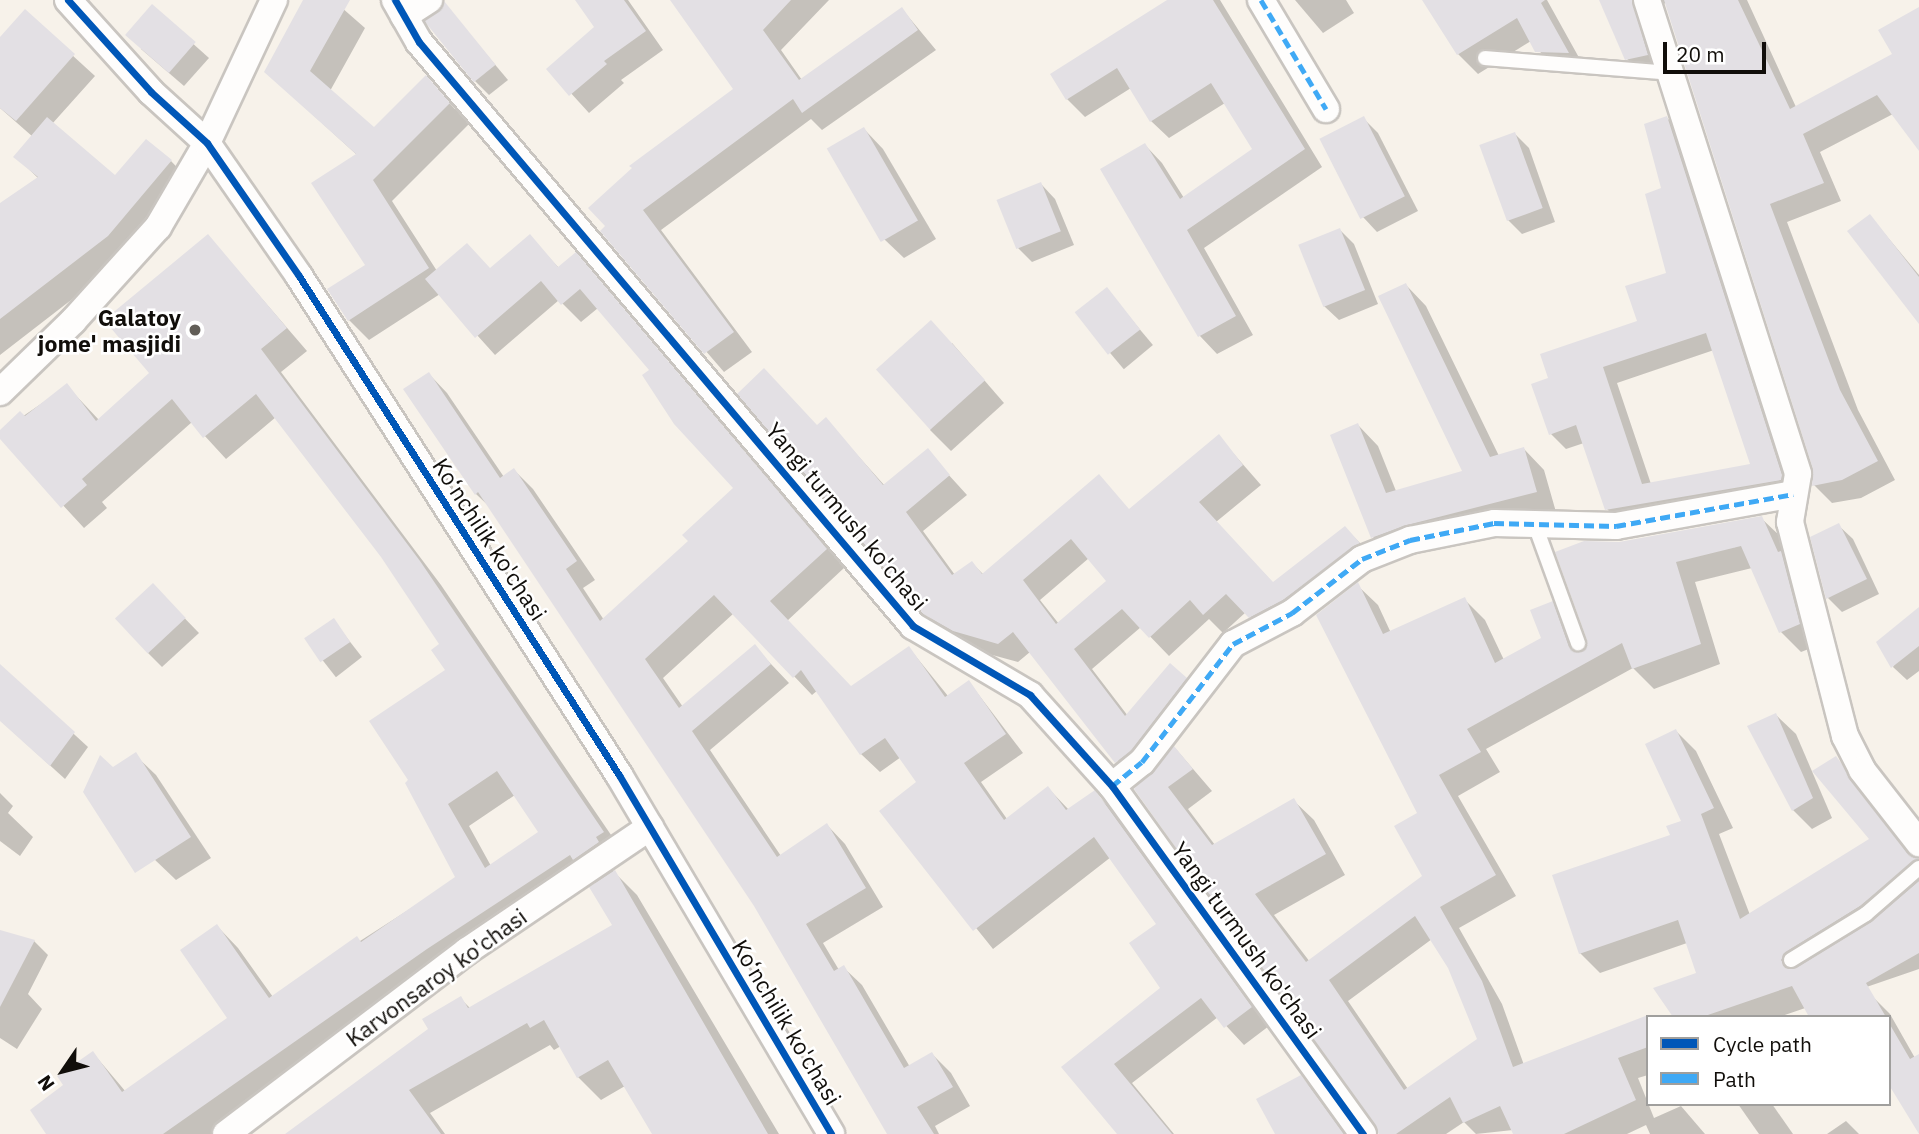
<!DOCTYPE html>
<meta charset="utf-8">
<style>
body{margin:0}
#map{position:relative;width:1919px;height:1134px;overflow:hidden;background:#f7f2ea;font-family:"IBM Plex Sans",sans-serif}
div>[style]{position:absolute}
.shadow>*{inset:0;background:#0003;transform-origin:0 0}
.building>*{inset:0;background:#e3e0e4;transform-origin:0 0}
.roads{filter:drop-shadow(2px 0 #c9c5c0) drop-shadow(-2px 0 #c9c5c0) drop-shadow(0 2px #c9c5c0) drop-shadow(0 -2px #c9c5c0)}
.service>*{height:14px;margin:-7px;padding:0 7px;transform-origin:7px;border-radius:7px;background:#fefdfc}
.minor>*{height:26px;margin:-13px;padding:0 13px;transform-origin:13px;border-radius:13px;background:#fefdfc}
.quiet>*{height:5px;margin-top:-2.5px;transform-origin:0;background:repeating-linear-gradient(90deg,#3fa9f5 0 10px,transparent 0 15px)}
.cycleway>*{height:7px;margin:-3.5px;padding:0 3.5px;transform-origin:3.5px;border-radius:3.5px;background:#0057b8}
.dots>*{width:19px;height:19px;translate:-50% -50%;box-sizing:border-box;border:4px solid #fff;border-radius:50%}
span{translate:-50% -50%;white-space:nowrap;text-align:center;line-height:1.15;-webkit-text-stroke:5px #fff;paint-order:stroke}
.poi-label{font-size:23px;color:#110e0a;font-weight:700}
.right{translate:-100% -50%;text-align:right}
.street-label{font-size:23px;color:#110e0a}
.legend{position:absolute;left:1646px;top:1015px;width:245px;height:91px;box-sizing:border-box;background:#fff;border:2px solid #a09f9d;margin:0;padding:9px 12px;list-style:none;font-size:21px;color:#110e0a}
.legend li{display:flex;align-items:center;gap:14px;height:35px}
.legend b{width:35px;border:2px solid #a09f9d}
.north{position:absolute;left:28px;top:1036px;width:70px;height:70px;-webkit-text-stroke:5px #fff;paint-order:stroke;rotate:235deg;font-size:19px;font-weight:700;line-height:28px;text-align:center;color:#110e0a}
.north::after{content:'';display:block;margin:auto;width:24px;height:32px;background:#110e0a;clip-path:polygon(50% 0,100% 100%,50% 72%,0 100%)}
.scale{position:absolute;left:1663px;top:42px;width:103px;height:32px;box-sizing:border-box;border:4px solid #110e0a;border-top:0;padding-left:9px;font-size:21px;line-height:24px;white-space:nowrap;color:#110e0a;-webkit-text-stroke:5px #fff;paint-order:stroke}
</style>
<div id="map">
<div class="shadow">
<i style="clip-path:polygon(305px 0,333px 0,365px 28px,330px 91px,374px 130px,426px 78px,469px 124px,392px 201px,437px 271px,491px 270px,530px 237px,559px 268px,576px 254px,844px 568px,787px 621px,851px 688px,909px 648px,948px 696px,969px 682px,1023px 753px,981px 782px,1007px 819px,1048px 788px,1069px 810px,1094px 792px,1113px 811px,1269px 1026px,1244px 1045px,1218px 1017px,1132px 1083px,1174px 1134px,1120px 1134px,1064px 1067px,1163px 988px,1158px 924px,1111px 857px,993px 949px,882px 811px,919px 782px,901px 757px,880px 772px,861px 754px,818px 690px,812px 695px,734px 613px,663px 678px,683px 707px,755px 647px,789px 683px,710px 750px,781px 856px,827px 825px,845px 844px,883px 907px,823px 943px,839px 970px,843px 967px,862px 985px,910px 1067px,932px 1054px,951px 1073px,970px 1106px,935px 1126px,939px 1134px,891px 1134px,756px 905px,493px 510px,476px 494px,429px 374px,447px 393px,504px 477px,514px 470px,533px 489px,595px 580px,583px 588px,604px 620px,690px 541px,735px 489px,652px 370px,598px 308px,581px 322px,559px 300px,495px 355px,440px 294px,369px 340px,349px 320px,367px 266px,357px 155px,266px 72px)"></i>
<i style="clip-path:polygon(577px 0,628px 0,663px 50px,621px 80px,624px 83px,589px 113px,549px 69px,597px 28px)"></i>
<i style="clip-path:polygon(672px 0,829px 0,781px 50px,802px 80px,902px 9px,936px 50px,822px 130px,811px 119px,661px 230px,752px 352px,724px 372px,602px 231px,735px 90px)"></i>
<i style="clip-path:polygon(1171px 0,1220px 0,1322px 167px,1204px 248px,1253px 335px,1217px 354px,1200px 336px,1145px 145px,1162px 163px,1184px 198px,1254px 149px,1225px 103px,1169px 138px,1151px 121px,1131px 88px,1085px 117px,1067px 99px)"></i>
<i style="clip-path:polygon(1295px 0,1346px 0,1354px 13px,1323px 33px)"></i>
<i style="clip-path:polygon(1424px 0,1547px 0,1587px 72px,1557px 72px,1531px 41px,1478px 74px,1458px 54px)"></i>
<i style="clip-path:polygon(1601px 0,1747px 0,1796px 107px,1894px 55px,1919px 20px,1919px 148px,1893px 114px,1820px 152px,1841px 201px,1787px 222px,1858px 410px,1895px 480px,1861px 498px,1832px 503px,1814px 485px,1815px 469px,1666px 3px,1653px 8px,1665px 73px,1645px 77px,1627px 59px)"></i>
<i style="clip-path:polygon(444px 4px,508px 80px,489px 95px,475px 81px)"></i>
<i style="clip-path:polygon(152px 7px,209px 58px,184px 86px,141px 49px)"></i>
<i style="clip-path:polygon(25px 12px,95px 76px,52px 124px,116px 178px,171px 161px,190px 181px,128px 256px,0 355px,0 205px,39px 179px,16px 157px,33px 137px,0 108px,0 40px)"></i>
<i style="clip-path:polygon(evenodd,1667px 118px,1683px 133px,1797px 492px,1622px 525px,1607px 509px,1584px 443px,1566px 449px,1551px 434px,1550px 379px,1640px 322px,1668px 274px,1663px 190px,1667px 118px,1714px 350px,1753px 465px,1651px 484px,1617px 383px,1714px 350px)"></i>
<i style="clip-path:polygon(1364px 119px,1378px 133px,1418px 211px,1377px 232px,1363px 217px)"></i>
<i style="clip-path:polygon(864px 129px,883px 149px,936px 239px,904px 258px,884px 239px)"></i>
<i style="clip-path:polygon(1515px 134px,1529px 148px,1555px 222px,1522px 234px,1508px 220px)"></i>
<i style="clip-path:polygon(1041px 184px,1055px 199px,1074px 245px,1032px 262px,1018px 248px)"></i>
<i style="clip-path:polygon(1870px 216px,1919px 275px,1919px 318px)"></i>
<i style="clip-path:polygon(1340px 230px,1354px 244px,1378px 304px,1339px 320px,1324px 306px)"></i>
<i style="clip-path:polygon(evenodd,208px 236px,307px 351px,281px 372px,441px 585px,624px 854px,612px 870px,637px 895px,779px 1134px,653px 1134px,625px 1086px,601px 1100px,578px 1077px,561px 1046px,554px 1050px,550px 1045px,430px 1113px,445px 1134px,288px 1134px,431px 1029px,461px 999px,471px 1009px,614px 926px,592px 876px,216px 1134px,49px 1134px,65px 1085px,93px 1053px,126px 1092px,230px 1019px,217px 926px,238px 948px,273px 997px,458px 878px,407px 783px,447px 670px,442px 645px,383px 556px,276px 417px,226px 459px,192px 422px,102px 502px,107px 508px,84px 528px,0 437px,0 432px,67px 386px,99px 420px,152px 373px,208px 236px,515px 795px,540px 832px,491px 866px,469px 826px,515px 795px)"></i>
<i style="clip-path:polygon(1406px 285px,1426px 306px,1499px 456px,1524px 449px,1544px 470px,1556px 512px,1393px 558px,1373px 537px,1332px 436px,1358px 425px,1378px 446px,1396px 491px,1464px 472px)"></i>
<i style="left:1106px;top:289px;width:73px;height:38px;rotate:50deg"></i>
<i style="clip-path:polygon(952px 343px,1004px 403px,951px 451px,930px 430px)"></i>
<i style="clip-path:polygon(evenodd,826px 420px,885px 486px,927px 451px,967px 495px,923px 531px,955px 575px,972px 563px,984px 575px,1130px 510px,1219px 437px,1261px 485px,1216px 522px,1274px 584px,1345px 528px,1364px 547px,1269px 636px,1246px 612px,1223px 633px,1209px 619px,1169px 656px,1141px 627px,1092px 669px,1128px 716px,1186px 679px,1205px 698px,1135px 781px,1030px 652px,1018px 662px,974px 650px,944px 632px,925px 613px,818px 426px,826px 420px,1089px 558px,1109px 581px,1059px 624px,1040px 600px,1089px 558px)"></i>
<i style="clip-path:polygon(evenodd,1761px 518px,1782px 538px,1819px 645px,1801px 652px,1781px 632px,1752px 568px,1695px 582px,1720px 664px,1654px 689px,1633px 668px,1486px 749px,1500px 772px,1458px 796px,1516px 896px,1459px 928px,1502px 1004px,1524px 1065px,1648px 1023px,1648px 1075px,1638px 1078px,1654px 1118px,1681px 1106px,1705px 1134px,1650px 1134px,1646px 1125px,1627px 1134px,1515px 1134px,1513px 1130px,1476px 1134px,1464px 1122px,1446px 1134px,1379px 1134px,1377px 1124px,1136px 789px,1175px 748px,1212px 791px,1188px 809px,1215px 845px,1293px 800px,1314px 820px,1345px 875px,1274px 915px,1310px 962px,1425px 876px,1420px 814px,1357px 585px,1378px 605px,1391px 633px,1465px 600px,1485px 620px,1504px 660px,1543px 639px,1552px 603px,1573px 624px,1583px 652px,1619px 543px,1761px 518px,1432px 939px,1449px 967px,1479px 1039px,1408px 1089px,1348px 1001px,1432px 939px)"></i>
<i style="clip-path:polygon(1838px 525px,1853px 539px,1879px 594px,1842px 612px,1828px 598px)"></i>
<i style="clip-path:polygon(167px 600px,199px 633px,162px 667px,148px 653px)"></i>
<i style="clip-path:polygon(1919px 610px,1919px 671px,1907px 680px,1893px 667px)"></i>
<i style="left:333px;top:620px;width:47px;height:33px;rotate:52deg"></i>
<i style="clip-path:polygon(0 666px,88px 747px,65px 779px,0 720px)"></i>
<i style="clip-path:polygon(1776px 715px,1796px 734px,1832px 818px,1812px 829px,1793px 810px)"></i>
<i style="clip-path:polygon(1676px 731px,1696px 751px,1733px 828px,1719px 834px,1750px 915px,1871px 839px,1836px 759px,1919px 861px,1919px 969px,1779px 1017px,1675px 1017px,1698px 974px,1687px 943px,1600px 973px,1580px 953px,1684px 822px)"></i>
<i style="clip-path:polygon(135px 755px,156px 775px,211px 858px,176px 880px,106px 813px,113px 769px)"></i>
<i style="clip-path:polygon(0 793px,13px 806px,8px 813px,33px 837px,20px 856px,0 841px)"></i>
<i style="clip-path:polygon(0 931px,34px 941px,48px 955px,28px 994px,42px 1009px,17px 1049px,0 1038px)"></i>
<i style="clip-path:polygon(1872px 996px,1890px 1014px,1915px 1058px,1919px 1056px,1919px 1130px,1889px 1081px,1889px 1017px,1836px 1017px)"></i>
<i style="clip-path:polygon(1301px 1077px,1321px 1098px,1347px 1134px,1277px 1134px)"></i>
<i style="clip-path:polygon(1738px 1104px,1772px 1104px,1793px 1134px,1759px 1134px)"></i>
<i style="clip-path:polygon(1846px 1121px,1859px 1134px,1827px 1134px)"></i>
</div>
<div class="building">
<i style="clip-path:polygon(303px 0,350px 0,310px 71px,374px 127px,426px 75px,450px 103px,373px 180px,429px 268px,348px 321px,327px 289px,365px 265px,311px 183px,356px 154px,264px 72px)"></i>
<i style="clip-path:polygon(575px 0,624px 0,646px 31px,604px 61px,607px 64px,569px 96px,546px 69px,594px 27px)"></i>
<i style="clip-path:polygon(670px 0,791px 0,763px 30px,799px 80px,902px 7px,918px 30px,802px 113px,793px 99px,643px 210px,734px 332px,704px 354px,600px 231px,605px 226px,588px 208px,632px 168px,629px 166px,733px 89px)"></i>
<i style="clip-path:polygon(1167px 0,1213px 0,1305px 149px,1187px 230px,1236px 316px,1198px 337px,1100px 169px,1145px 143px,1180px 199px,1252px 149px,1211px 83px,1150px 122px,1117px 68px,1066px 100px,1050px 74px)"></i>
<i style="clip-path:polygon(1422px 0,1545px 0,1541px 3px,1569px 53px,1535px 52px,1517px 18px,1457px 55px)"></i>
<i style="clip-path:polygon(1599px 0,1632px 0,1648px 55px,1625px 60px)"></i>
<i style="clip-path:polygon(1664px 0,1738px 0,1790px 109px,1892px 54px,1878px 30px,1919px 7px,1919px 151px,1877px 95px,1803px 134px,1824px 183px,1770px 204px,1840px 390px,1878px 461px,1842px 480px,1812px 486px,1813px 469px)"></i>
<i style="left:444px;top:1px;width:82px;height:28px;rotate:51deg"></i>
<i style="left:152px;top:4px;width:58px;height:41px;rotate:41deg"></i>
<i style="clip-path:polygon(25px 9px,75px 54px,16px 121px,0 108px,0 37px)"></i>
<i style="left:1364px;top:116px;width:90px;height:50px;rotate:63deg"></i>
<i style="clip-path:polygon(evenodd,1667px 116px,1782px 475px,1781px 480px,1605px 510px,1576px 425px,1549px 435px,1531px 384px,1548px 378px,1540px 354px,1637px 321px,1625px 286px,1666px 273px,1645px 194px,1661px 188px,1644px 124px,1667px 116px,1706px 333px,1750px 464px,1642px 484px,1603px 367px,1706px 333px)"></i>
<i style="clip-path:polygon(47px 117px,115px 175px,146px 139px,172px 160px,108px 236px,0 319px,0 203px,38px 177px,13px 157px)"></i>
<i style="left:864px;top:127px;width:108px;height:43px;rotate:60deg"></i>
<i style="left:1515px;top:132px;width:81px;height:38px;rotate:70deg"></i>
<i style="left:1041px;top:182px;width:53px;height:48px;rotate:68deg"></i>
<i style="clip-path:polygon(1870px 214px,1919px 277px,1919px 324px,1847px 231px)"></i>
<i style="left:1340px;top:228px;width:67px;height:45px;rotate:68deg"></i>
<i style="clip-path:polygon(evenodd,208px 234px,287px 328px,261px 349px,420px 561px,604px 832px,596px 837px,599px 842px,573px 860px,570px 855px,427px 949px,163px 1134px,46px 1134px,30px 1110px,63px 1085px,57px 1076px,93px 1051px,122px 1092px,227px 1018px,180px 950px,217px 924px,269px 998px,357px 936px,361px 942px,455px 877px,405px 783px,408px 780px,369px 721px,445px 670px,431px 650px,439px 644px,381px 557px,256px 394px,203px 438px,172px 399px,82px 479px,87px 485px,61px 508px,0 439px,0 430px,20px 411px,25px 416px,67px 383px,96px 421px,149px 373px,104px 320px,208px 234px,497px 771px,538px 832px,485px 868px,448px 804px,497px 771px)"></i>
<i style="clip-path:polygon(530px 234px,558px 267px,576px 252px,827px 549px,770px 601px,851px 686px,909px 646px,945px 697px,969px 680px,1006px 734px,964px 763px,1004px 820px,1048px 786px,1066px 810px,1095px 790px,1252px 1007px,1224px 1028px,1201px 998px,1114px 1064px,1172px 1134px,1117px 1134px,1061px 1067px,1160px 988px,1129px 943px,1156px 924px,1094px 837px,973px 931px,879px 811px,916px 782px,885px 738px,860px 755px,801px 670px,793px 678px,714px 595px,645px 659px,679px 708px,755px 644px,771px 664px,692px 731px,777px 857px,827px 823px,866px 888px,806px 924px,834px 971px,844px 965px,904px 1068px,932px 1052px,953px 1087px,917px 1107px,934px 1134px,887px 1134px,754px 906px,478px 492px,475px 495px,403px 389px,429px 372px,500px 478px,514px 468px,577px 561px,566px 569px,600px 621px,688px 541px,682px 535px,733px 488px,674px 424px,642px 375px,649px 370px,580px 289px,561px 305px,541px 281px,475px 338px,425px 279px,467px 243px,490px 268px)"></i>
<i style="clip-path:polygon(1406px 283px,1490px 457px,1524px 447px,1537px 492px,1407px 525px,1371px 538px,1330px 435px,1358px 423px,1386px 493px,1462px 471px,1378px 296px)"></i>
<i style="left:1107px;top:287px;width:54px;height:41px;rotate:52deg"></i>
<i style="left:931px;top:320px;width:81px;height:74px;rotate:48deg"></i>
<i style="clip-path:polygon(evenodd,764px 368px,817px 425px,826px 417px,883px 485px,928px 448px,950px 475px,906px 512px,952px 575px,972px 561px,982px 574px,1099px 474px,1129px 509px,1219px 434px,1243px 465px,1199px 502px,1273px 582px,1345px 526px,1360px 543px,1283px 600px,1249px 618px,1226px 594px,1203px 615px,1190px 600px,1149px 638px,1122px 609px,1074px 649px,1125px 716px,1170px 663px,1187px 678px,1131px 751px,1115px 763px,1013px 632px,998px 644px,953px 631px,923px 614px,737px 394px,764px 368px,1071px 539px,1106px 581px,1056px 624px,1023px 580px,1071px 539px)"></i>
<i style="clip-path:polygon(evenodd,1762px 516px,1778px 552px,1781px 551px,1800px 624px,1779px 633px,1741px 546px,1676px 562px,1701px 644px,1632px 669px,1622px 643px,1467px 729px,1481px 752px,1439px 775px,1496px 875px,1440px 907px,1482px 981px,1513px 1067px,1648px 1015px,1648px 1047px,1618px 1058px,1636px 1100px,1564px 1134px,1513px 1134px,1500px 1106px,1463px 1123px,1450px 1097px,1396px 1134px,1379px 1134px,1134px 789px,1174px 746px,1193px 769px,1168px 787px,1212px 845px,1294px 798px,1326px 854px,1255px 894px,1306px 962px,1422px 876px,1394px 826px,1417px 813px,1316px 615px,1358px 582px,1383px 634px,1465px 597px,1495px 663px,1541px 638px,1530px 610px,1553px 601px,1569px 647px,1581px 652px,1587px 640px,1555px 552px,1584px 541px,1619px 542px,1762px 516px,1415px 916px,1448px 968px,1477px 1039px,1404px 1090px,1329px 980px,1415px 916px)"></i>
<i style="clip-path:polygon(1839px 523px,1867px 579px,1826px 599px,1810px 537px)"></i>
<i style="left:153px;top:583px;width:48px;height:52px;rotate:47deg"></i>
<i style="clip-path:polygon(1919px 607px,1919px 646px,1891px 668px,1876px 642px)"></i>
<i style="left:334px;top:618px;width:29px;height:36px;rotate:56deg"></i>
<i style="clip-path:polygon(0 664px,75px 732px,50px 766px,0 721px)"></i>
<i style="clip-path:polygon(1776px 713px,1813px 798px,1792px 811px,1747px 726px)"></i>
<i style="clip-path:polygon(1676px 729px,1714px 808px,1701px 814px,1740px 919px,1869px 839px,1812px 771px,1836px 756px,1907px 853px,1919px 858px,1860px 906px,1786px 952px,1781px 960px,1786px 968px,1796px 968px,1871px 922px,1919px 881px,1919px 953px,1866px 983px,1886px 1017px,1809px 1017px,1792px 986px,1702px 1017px,1673px 1017px,1653px 988px,1696px 973px,1678px 920px,1579px 954px,1552px 875px,1670px 835px,1666px 826px,1681px 821px,1645px 744px)"></i>
<i style="clip-path:polygon(136px 752px,191px 837px,135px 873px,83px 792px,100px 755px,113px 767px)"></i>
<i style="clip-path:polygon(615px 870px,768px 1134px,652px 1134px,608px 1060px,577px 1078px,544px 1020px,530px 1028px,527px 1023px,409px 1090px,441px 1134px,285px 1134px,428px 1029px,422px 1019px,461px 996px,468px 1008px,612px 925px,589px 887px)"></i>
<i style="clip-path:polygon(0 930px,35px 940px,0 1007px)"></i>
<i style="clip-path:polygon(1889px 1023px,1910px 1059px,1919px 1054px,1919px 1134px,1889px 1085px)"></i>
<i style="clip-path:polygon(1301px 1075px,1344px 1134px,1275px 1134px,1256px 1099px)"></i>
</div>
<div class="roads">
<div class="service">
<i style="left:1485px;top:58px;width:188px;rotate:4.6deg"></i>
<i style="left:1535px;top:525px;width:126px;rotate:70deg"></i>
<i style="left:1791px;top:960px;width:88px;rotate:-31.5deg"></i>
<i style="left:1866px;top:914px;width:70px;rotate:-41deg"></i>
</div>
<div class="minor">
<i style="left:68px;top:0;width:124px;rotate:47.9deg"></i>
<i style="left:151px;top:92px;width:76px;rotate:42.3deg"></i>
<i style="left:207px;top:143px;width:162px;rotate:55.3deg"></i>
<i style="left:299px;top:276px;width:593px;rotate:57.33deg"></i>
<i style="left:619px;top:775px;width:417px;rotate:59.4deg"></i>
<i style="left:395px;top:0;width:48px;rotate:60.3deg"></i>
<i style="left:419px;top:42px;width:765px;rotate:49.77deg"></i>
<i style="left:913px;top:626px;width:136px;rotate:30.5deg"></i>
<i style="left:1030px;top:695px;width:122px;rotate:48deg"></i>
<i style="left:1112px;top:786px;width:429px;rotate:54.2deg"></i>
<i style="left:1261px;top:0;width:127px;rotate:59.2deg"></i>
<i style="left:1647px;top:0;width:497px;rotate:72.3deg"></i>
<i style="left:1798px;top:474px;width:49px;rotate:99.5deg"></i>
<i style="left:1790px;top:522px;width:221px;rotate:75.6deg"></i>
<i style="left:1845px;top:736px;width:38px;rotate:63deg"></i>
<i style="left:1862px;top:770px;width:93px;rotate:52deg"></i>
<i style="left:404px;top:16px;width:30px;rotate:-33deg"></i>
<i style="left:0;top:392px;width:102px;rotate:-44.2deg"></i>
<i style="left:73px;top:321px;width:127px;rotate:-47.9deg"></i>
<i style="left:158px;top:227px;width:97px;rotate:-59.7deg"></i>
<i style="left:207px;top:143px;width:158px;rotate:-64.9deg"></i>
<i style="left:1112px;top:786px;width:38px;rotate:-39deg"></i>
<i style="left:1142px;top:762px;width:149px;rotate:-52.4deg"></i>
<i style="left:1233px;top:644px;width:67px;rotate:-27.7deg"></i>
<i style="left:1292px;top:613px;width:88px;rotate:-37.6deg"></i>
<i style="left:1362px;top:559px;width:52px;rotate:-21.6deg"></i>
<i style="left:1410px;top:540px;width:86px;rotate:-11.4deg"></i>
<i style="left:1494px;top:523px;width:122px;rotate:1.4deg"></i>
<i style="left:1616px;top:526px;width:180px;rotate:-10.2deg"></i>
<i style="left:226px;top:1134px;width:303px;rotate:-37.2deg"></i>
<i style="left:467px;top:951px;width:221px;rotate:-34.1deg"></i>
</div>
</div>
<div class="quiet">
<i style="left:1261px;top:0;width:127px;rotate:59.2deg"></i>
<i style="left:1112px;top:786px;width:38px;rotate:-39deg"></i>
<i style="left:1142px;top:762px;width:149px;rotate:-52.4deg"></i>
<i style="left:1233px;top:644px;width:67px;rotate:-27.7deg"></i>
<i style="left:1292px;top:613px;width:88px;rotate:-37.6deg"></i>
<i style="left:1362px;top:559px;width:52px;rotate:-21.6deg"></i>
<i style="left:1410px;top:540px;width:86px;rotate:-11.4deg"></i>
<i style="left:1494px;top:523px;width:122px;rotate:1.4deg"></i>
<i style="left:1616px;top:526px;width:180px;rotate:-10.2deg"></i>
</div>
<div class="cycleway">
<i style="left:68px;top:0;width:124px;rotate:47.9deg"></i>
<i style="left:151px;top:92px;width:76px;rotate:42.3deg"></i>
<i style="left:207px;top:143px;width:162px;rotate:55.3deg"></i>
<i style="left:299px;top:276px;width:593px;rotate:57.33deg"></i>
<i style="left:619px;top:775px;width:417px;rotate:59.4deg"></i>
<i style="left:395px;top:0;width:48px;rotate:60.3deg"></i>
<i style="left:419px;top:42px;width:765px;rotate:49.77deg"></i>
<i style="left:913px;top:626px;width:136px;rotate:30.5deg"></i>
<i style="left:1030px;top:695px;width:122px;rotate:48deg"></i>
<i style="left:1112px;top:786px;width:429px;rotate:54.2deg"></i>
</div>
<div class="dots">
<i style="left:195px;top:330px;background:#625e58"></i>
</div>
<div class="poi-label">
<span class="right" style="left:181px;top:330px">Galatoy<br>jome' masjidi</span>
</div>
<div class="street-label">
<span style="left:847px;top:516px;rotate:50deg">Yangi turmush ko'chasi</span>
<span style="left:490px;top:539px;rotate:57deg">Ko‘nchilik ko'chasi</span>
<span style="left:1247px;top:940px;rotate:54deg">Yangi turmush ko'chasi</span>
<span style="left:436px;top:977px;rotate:-36deg">Karvonsaroy ko'chasi</span>
<span style="left:787px;top:1022px;rotate:59deg">Ko‘nchilik ko'chasi</span>
</div>
<ul class="legend">
<li><b style="height:9px;background:#0057b8"></b>Cycle path</li>
<li><b style="height:9px;background:#3fa9f5"></b>Path</li>
</ul>
<div class="north">N</div>
<div class="scale">20 m</div>
</div>
